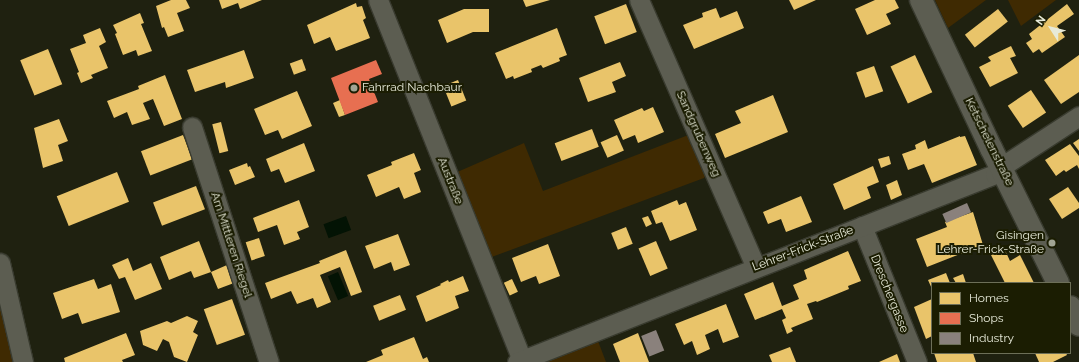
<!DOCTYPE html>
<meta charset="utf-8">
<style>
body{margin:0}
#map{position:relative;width:1079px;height:362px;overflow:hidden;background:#1f2110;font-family:Raleway,sans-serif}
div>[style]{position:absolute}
.green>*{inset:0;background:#3f2a02}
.water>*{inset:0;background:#031304;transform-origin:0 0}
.homes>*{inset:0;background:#e9c46a;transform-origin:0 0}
.shops>*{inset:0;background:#e76f51}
.industry>*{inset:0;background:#8a817c;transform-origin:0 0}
.roads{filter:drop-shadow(1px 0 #393b2f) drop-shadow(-1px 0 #393b2f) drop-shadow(0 1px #393b2f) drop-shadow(0 -1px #393b2f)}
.minor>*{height:19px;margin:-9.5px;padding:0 9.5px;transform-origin:9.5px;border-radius:9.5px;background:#5c5d51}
.secondary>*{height:22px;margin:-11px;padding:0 11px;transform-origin:11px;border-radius:11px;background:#5c5d51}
.dots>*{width:11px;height:11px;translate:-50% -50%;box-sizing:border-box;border:2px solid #1b1d02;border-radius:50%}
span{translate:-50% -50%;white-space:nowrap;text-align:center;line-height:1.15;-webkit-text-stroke:4px #1b1d02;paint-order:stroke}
.poi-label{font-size:12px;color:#e7ead9}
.left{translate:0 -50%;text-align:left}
.right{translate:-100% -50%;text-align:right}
.street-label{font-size:12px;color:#e7ead9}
.legend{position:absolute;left:931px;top:282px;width:140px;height:72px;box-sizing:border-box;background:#1b1d02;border:1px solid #6d6f58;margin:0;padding:5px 7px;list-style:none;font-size:12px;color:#e7ead9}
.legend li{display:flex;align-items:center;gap:8px;height:20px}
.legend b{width:20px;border:1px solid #6d6f58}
.north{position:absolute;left:1031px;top:8px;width:40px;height:40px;-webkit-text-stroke:3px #1b1d02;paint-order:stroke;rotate:306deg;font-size:11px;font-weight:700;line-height:16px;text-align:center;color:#e7ead9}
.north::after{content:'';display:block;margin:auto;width:14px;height:18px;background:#e7ead9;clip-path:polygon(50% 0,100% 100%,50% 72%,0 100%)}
</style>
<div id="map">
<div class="green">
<i style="clip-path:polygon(935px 0,986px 0,948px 28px)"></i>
<i style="clip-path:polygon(1008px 0,1056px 0,1021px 26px)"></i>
<i style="clip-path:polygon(691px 134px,707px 174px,704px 178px,489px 258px,455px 173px,524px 143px,543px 191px)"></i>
<i style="clip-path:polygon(0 263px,23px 362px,0 362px)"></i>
<i style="clip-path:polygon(598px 341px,606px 362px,544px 362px)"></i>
</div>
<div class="water">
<i style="left:346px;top:216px;width:15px;height:24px;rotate:70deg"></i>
<i style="left:338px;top:272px;width:26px;height:11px;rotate:67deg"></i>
</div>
<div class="homes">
<i style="clip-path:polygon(171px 0,186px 0,190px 8px,177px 13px,184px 31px,168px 37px,164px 27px,162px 28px,156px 6px)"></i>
<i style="clip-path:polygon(219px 0,262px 0,240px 9px,238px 3px,222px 9px)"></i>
<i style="clip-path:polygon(523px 0,550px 0,526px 7px)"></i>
<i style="clip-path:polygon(789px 0,816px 0,794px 10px)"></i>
<i style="clip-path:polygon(875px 0,895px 0,899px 8px,886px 14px,891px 24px,867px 35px,855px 9px)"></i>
<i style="clip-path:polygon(356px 3px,357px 7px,362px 6px,366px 18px,363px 20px,370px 38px,336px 51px,330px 37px,314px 44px,307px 25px)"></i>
<i style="left:626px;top:4px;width:30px;height:34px;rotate:69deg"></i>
<i style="clip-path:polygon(1067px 4px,1074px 14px,1057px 26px,1065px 37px,1042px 53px,1039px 49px,1033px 53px,1026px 43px,1032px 39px,1029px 34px)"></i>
<i style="clip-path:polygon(716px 8px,720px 18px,737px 11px,744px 28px,694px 49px,683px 25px,703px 17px,702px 13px)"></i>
<i style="clip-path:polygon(464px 9px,489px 9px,489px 32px,473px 32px,447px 43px,438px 20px)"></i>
<i style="left:998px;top:9px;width:16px;height:42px;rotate:52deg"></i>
<i style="clip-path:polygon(140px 13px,144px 23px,141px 24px,152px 51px,138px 56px,136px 50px,123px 55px,115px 34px,117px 33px,113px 25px)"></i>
<i style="clip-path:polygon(100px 28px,106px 42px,99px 46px,108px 68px,91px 75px,93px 78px,81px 83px,77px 73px,79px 72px,70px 49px,86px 43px,83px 35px)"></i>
<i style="clip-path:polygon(557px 28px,567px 55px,559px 58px,560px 61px,543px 68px,541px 65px,531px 69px,532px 72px,514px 79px,513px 76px,506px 79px,495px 53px)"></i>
<i style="clip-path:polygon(1011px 46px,1016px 56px,1010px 58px,1018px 73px,990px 87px,979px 67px,991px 61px,988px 57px)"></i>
<i style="left:48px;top:49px;width:38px;height:30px;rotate:68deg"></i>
<i style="clip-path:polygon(244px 50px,254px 78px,226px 88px,225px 82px,195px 92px,187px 70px)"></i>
<i style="left:915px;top:55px;width:41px;height:27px;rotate:65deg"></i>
<i style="clip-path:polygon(1079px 55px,1079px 92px,1061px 104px,1044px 80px)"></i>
<i style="left:302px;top:59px;width:12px;height:13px;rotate:70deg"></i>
<i style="clip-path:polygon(620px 62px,626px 76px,612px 82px,616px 92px,588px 102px,579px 78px)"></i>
<i style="left:874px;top:66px;width:27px;height:19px;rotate:70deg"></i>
<i style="clip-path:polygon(165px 75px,182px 119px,164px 126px,153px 99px,143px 103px,150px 119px,132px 125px,127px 112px,114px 118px,107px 101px,139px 89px,138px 86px)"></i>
<i style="left:458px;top:80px;width:22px;height:16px;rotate:68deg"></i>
<i style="left:1031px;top:90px;width:27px;height:28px;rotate:56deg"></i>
<i style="clip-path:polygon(297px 91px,312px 126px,282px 139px,278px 130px,265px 135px,254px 109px)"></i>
<i style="clip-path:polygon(773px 95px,788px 132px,725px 158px,715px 134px,741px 123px,735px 111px)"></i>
<i style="clip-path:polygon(340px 100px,345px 115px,339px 117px,333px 103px)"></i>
<i style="clip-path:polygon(653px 107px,664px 132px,638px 143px,635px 135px,623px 140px,614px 120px,642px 108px,644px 111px)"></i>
<i style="clip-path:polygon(59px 119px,68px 141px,58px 145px,63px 161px,43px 168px,34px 128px)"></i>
<i style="left:221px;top:122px;width:30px;height:9px;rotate:76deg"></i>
<i style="left:592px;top:129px;width:19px;height:40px;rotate:69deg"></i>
<i style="left:183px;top:135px;width:26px;height:45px;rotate:69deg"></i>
<i style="left:617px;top:135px;width:17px;height:18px;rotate:66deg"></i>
<i style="clip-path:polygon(960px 136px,960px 137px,965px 136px,977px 165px,932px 183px,924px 164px,908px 170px,902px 154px,916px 149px,915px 145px,925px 140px,928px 149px)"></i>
<i style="clip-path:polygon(1079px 139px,1079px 151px,1073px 143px)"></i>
<i style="clip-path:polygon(304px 143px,315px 171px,285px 183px,279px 169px,271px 172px,266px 159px)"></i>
<i style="clip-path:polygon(1070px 144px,1079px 156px,1079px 169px,1077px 165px,1066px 172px,1064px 170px,1056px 176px,1045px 160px)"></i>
<i style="clip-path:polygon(414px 153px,421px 170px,414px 173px,421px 192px,404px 199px,399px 187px,376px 197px,367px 175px,392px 165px,391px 162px)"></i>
<i style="clip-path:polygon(889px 156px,891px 164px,881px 168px,878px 159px)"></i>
<i style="clip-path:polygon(247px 163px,248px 167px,250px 166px,255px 177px,235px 185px,229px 170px)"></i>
<i style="clip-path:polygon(873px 166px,879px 182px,867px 187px,871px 198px,844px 210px,833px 184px)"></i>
<i style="left:117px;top:172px;width:32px;height:65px;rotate:68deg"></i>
<i style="clip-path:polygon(897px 180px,902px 195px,891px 200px,886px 185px)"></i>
<i style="left:196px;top:186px;width:25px;height:46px;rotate:69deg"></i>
<i style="clip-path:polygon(1068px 187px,1079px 203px,1079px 208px,1062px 219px,1049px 199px)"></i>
<i style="clip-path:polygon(801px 196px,812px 222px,786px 232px,781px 219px,768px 224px,763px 212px)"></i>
<i style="clip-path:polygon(299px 200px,309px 227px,297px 232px,300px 239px,284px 245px,277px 225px,258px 232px,253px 218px)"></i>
<i style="clip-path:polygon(677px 200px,679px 205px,686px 202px,697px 230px,670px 241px,662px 222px,656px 224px,651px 211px)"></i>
<i style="clip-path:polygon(973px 212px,983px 245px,927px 267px,916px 239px,947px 227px,945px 222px)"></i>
<i style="clip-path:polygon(648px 216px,652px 224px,646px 227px,642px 218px)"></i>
<i style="left:626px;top:227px;width:18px;height:16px;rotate:68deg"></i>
<i style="clip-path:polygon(398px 234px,410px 265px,394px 271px,391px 262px,374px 269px,365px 246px)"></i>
<i style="left:259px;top:238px;width:19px;height:14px;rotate:72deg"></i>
<i style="clip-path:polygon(199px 241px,211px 272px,227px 265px,234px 283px,218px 289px,211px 272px,194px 278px,191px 271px,169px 280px,160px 257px)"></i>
<i style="left:656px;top:241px;width:30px;height:19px;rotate:67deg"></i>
<i style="clip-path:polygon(548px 244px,560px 276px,539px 284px,536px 276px,521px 282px,512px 258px)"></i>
<i style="clip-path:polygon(346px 250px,362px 292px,351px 296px,340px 267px,320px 275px,331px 302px,317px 308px,313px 298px,297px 304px,291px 291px,271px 299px,265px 283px,320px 263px,319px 261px)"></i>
<i style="clip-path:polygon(1005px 250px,1010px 261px,1020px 255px,1034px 283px,1005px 283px,991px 255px)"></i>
<i style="clip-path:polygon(848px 251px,861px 281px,848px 286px,849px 289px,817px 302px,816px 301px,807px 304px,813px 319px,791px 328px,793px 331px,787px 334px,782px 320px,786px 318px,782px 309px,755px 320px,744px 294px,773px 282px,782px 306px,799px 299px,793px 285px,807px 279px,804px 270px)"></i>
<i style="clip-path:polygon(128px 258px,133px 271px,151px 263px,162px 289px,135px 300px,125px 277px,119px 279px,112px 265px)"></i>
<i style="clip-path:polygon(946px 273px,950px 283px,932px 283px,932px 289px,928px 280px)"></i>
<i style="clip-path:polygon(963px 274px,966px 283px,956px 283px,953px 278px)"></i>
<i style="clip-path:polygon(463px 276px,469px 291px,455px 296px,459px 308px,426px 322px,416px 296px,441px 285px,440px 284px,448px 280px,449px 282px)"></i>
<i style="clip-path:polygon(94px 279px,98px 289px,111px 284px,120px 312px,82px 324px,78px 313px,62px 319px,53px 293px)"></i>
<i style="left:512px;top:279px;width:14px;height:9px;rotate:65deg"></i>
<i style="left:400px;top:295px;width:16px;height:29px;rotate:68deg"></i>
<i style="left:232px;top:299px;width:38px;height:30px;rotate:70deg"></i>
<i style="clip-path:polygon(932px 299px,932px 336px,926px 339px,914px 307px)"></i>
<i style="clip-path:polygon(726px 304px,739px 337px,723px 343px,718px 329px,705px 335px,710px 349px,697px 355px,692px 341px,684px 345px,675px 324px)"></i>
<i style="clip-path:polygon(187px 316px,198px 321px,193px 332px,198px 335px,187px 362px,174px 357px,169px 342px,163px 339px,157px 351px,143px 345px,140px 331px,167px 321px,171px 323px)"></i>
<i style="clip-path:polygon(126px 333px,135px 355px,122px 360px,123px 362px,65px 362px,64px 358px)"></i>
<i style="clip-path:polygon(638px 333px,649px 362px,620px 362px,613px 344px)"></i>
<i style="clip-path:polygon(414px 337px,423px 359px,427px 357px,429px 362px,366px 362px,383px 355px,381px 350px)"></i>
<i style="clip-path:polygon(790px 347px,796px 362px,772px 362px,769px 355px)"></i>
<i style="clip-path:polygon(934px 353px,973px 353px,976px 362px,937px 362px)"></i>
<i style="clip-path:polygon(1035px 353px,1066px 353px,1067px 355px,1053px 362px,1039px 362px)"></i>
<i style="clip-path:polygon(897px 354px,900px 362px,879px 362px)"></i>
</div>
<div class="shops">
<i style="clip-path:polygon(376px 60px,382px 74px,369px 79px,378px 102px,345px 115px,331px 78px)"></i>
</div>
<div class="industry">
<i style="left:967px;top:203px;width:10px;height:27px;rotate:66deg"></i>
<i style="left:656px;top:330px;width:22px;height:16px;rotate:68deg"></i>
</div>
<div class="roads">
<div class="minor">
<i style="left:378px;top:0;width:390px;rotate:68.2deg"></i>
<i style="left:639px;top:0;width:292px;rotate:66.4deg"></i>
<i style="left:192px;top:127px;width:247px;rotate:71.9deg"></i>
<i style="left:862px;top:226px;width:147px;rotate:68deg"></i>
<i style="left:0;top:263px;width:102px;rotate:76.9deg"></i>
<i style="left:517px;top:362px;width:514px;rotate:-21.47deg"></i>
<i style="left:995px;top:174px;width:16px;rotate:-43deg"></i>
<i style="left:1007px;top:163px;width:86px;rotate:-33.1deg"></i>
</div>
<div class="secondary">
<i style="left:921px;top:0;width:164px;rotate:64.7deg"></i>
<i style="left:991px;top:148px;width:151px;rotate:63.6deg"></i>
<i style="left:1070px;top:307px;width:20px;rotate:63deg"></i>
</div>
</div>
<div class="dots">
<i style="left:354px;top:88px;background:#a1a493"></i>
<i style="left:1052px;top:243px;background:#a1a493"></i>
</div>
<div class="poi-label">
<span class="left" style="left:362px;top:88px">Fahrrad Nachbaur</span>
<span class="right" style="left:1044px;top:243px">Gisingen<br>Lehrer-Frick-Straße</span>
</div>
<div class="street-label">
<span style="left:698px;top:134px;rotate:66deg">Sandgrubenweg</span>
<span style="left:989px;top:142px;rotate:64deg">Ketschelenstraße</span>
<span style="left:450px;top:181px;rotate:68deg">Austraße</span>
<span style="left:231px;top:245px;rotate:72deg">Am Mittleren Riegel</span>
<span style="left:803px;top:249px;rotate:-21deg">Lehrer-Frick-Straße</span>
<span style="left:889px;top:294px;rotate:68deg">Dreschergasse</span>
</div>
<ul class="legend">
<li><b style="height:11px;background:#e9c46a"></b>Homes</li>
<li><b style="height:11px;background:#e76f51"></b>Shops</li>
<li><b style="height:11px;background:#8a817c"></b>Industry</li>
</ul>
<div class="north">N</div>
</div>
